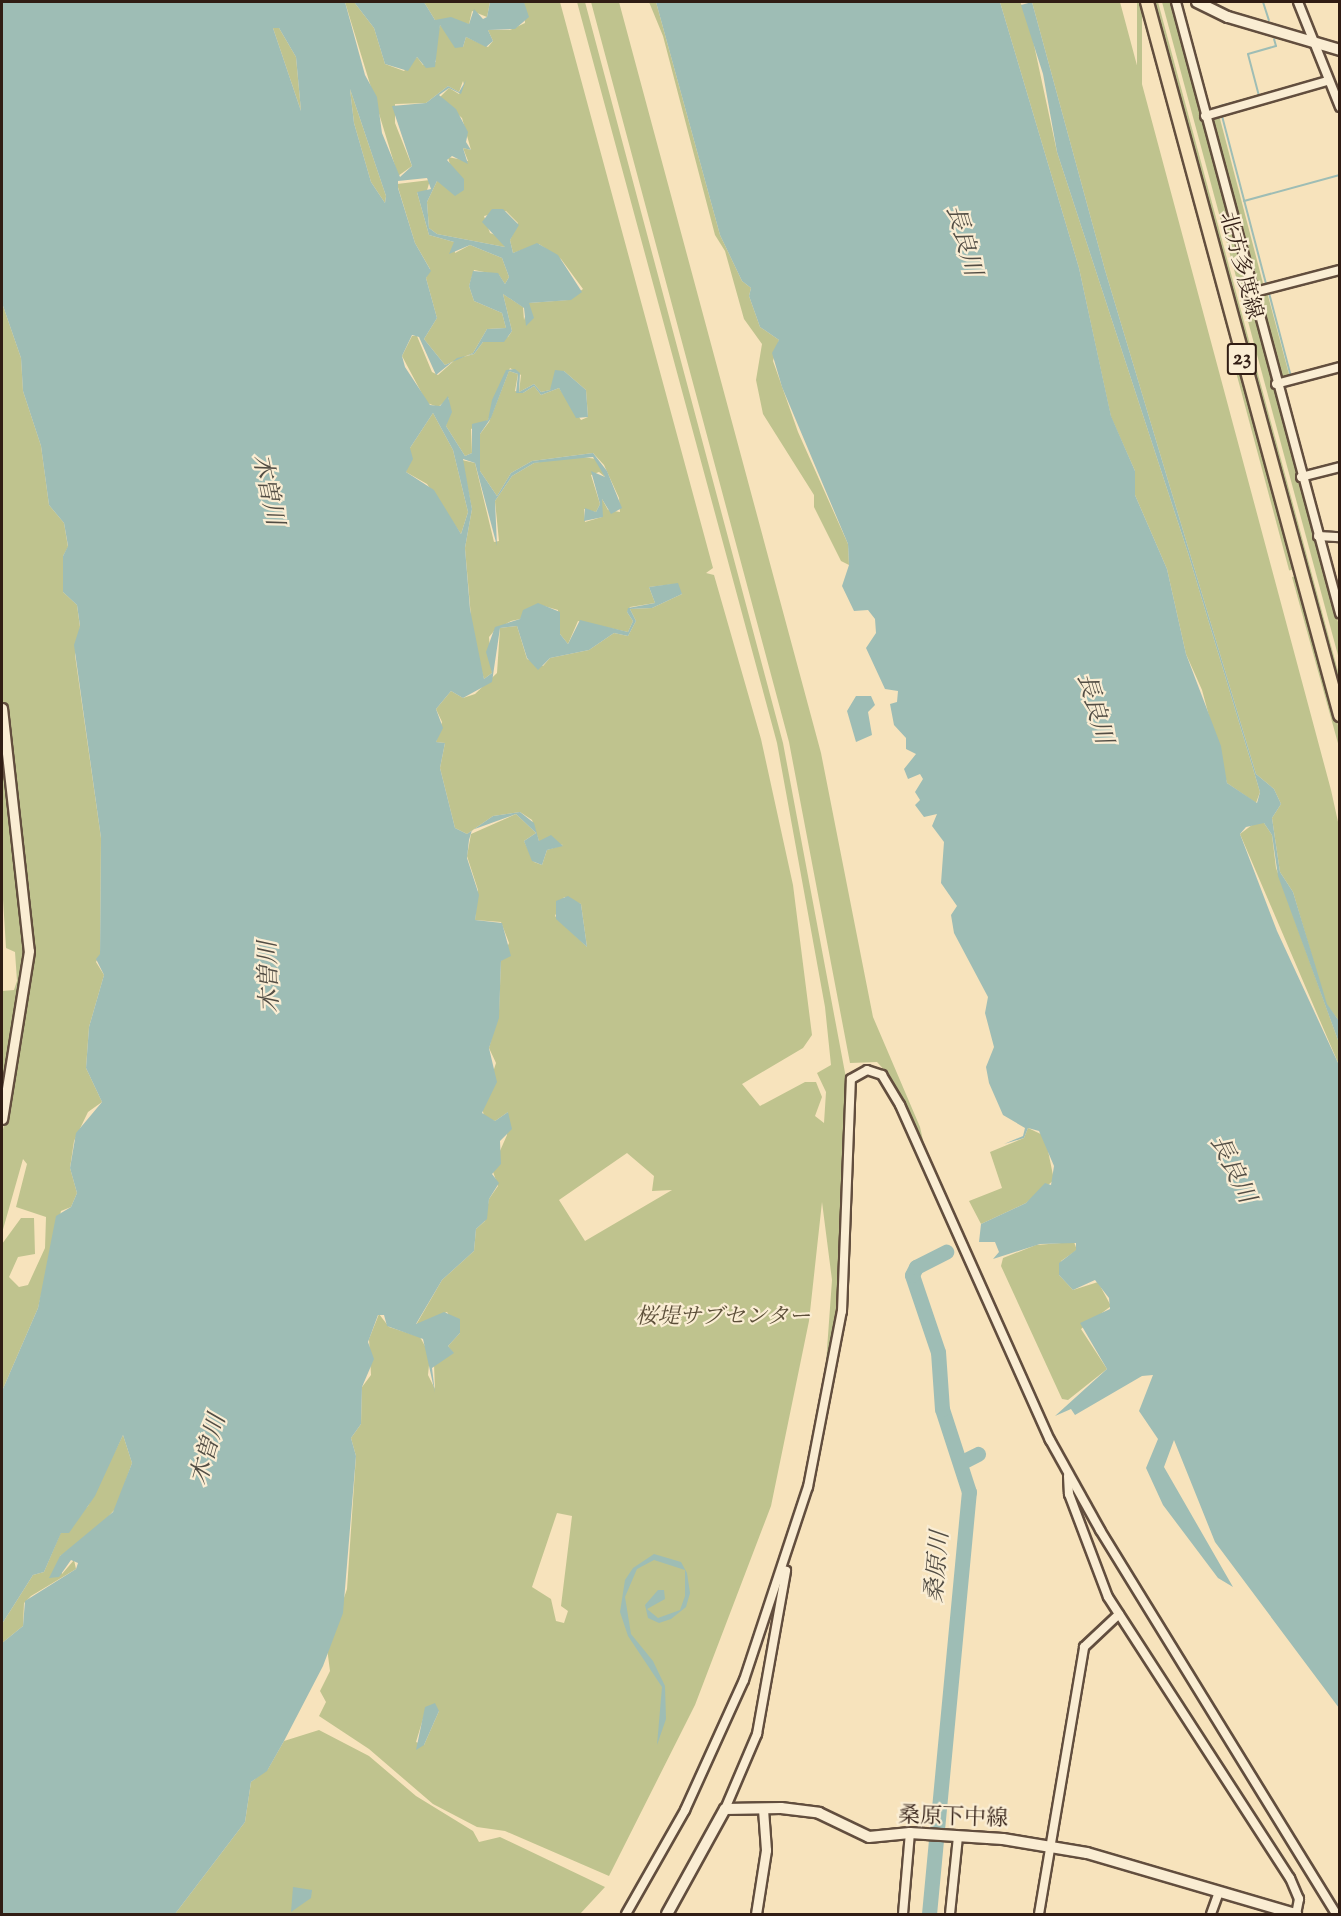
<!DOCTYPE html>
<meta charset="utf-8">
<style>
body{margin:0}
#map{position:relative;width:1341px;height:1916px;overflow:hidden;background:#f7e3bc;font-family:"Sorts Mill Goudy","Noto Serif JP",serif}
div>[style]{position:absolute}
.green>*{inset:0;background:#bfc38e;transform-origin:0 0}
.water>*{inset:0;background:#9ebdb5}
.stream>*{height:2px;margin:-1px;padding:0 1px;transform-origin:1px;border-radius:1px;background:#9ebdb5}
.river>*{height:15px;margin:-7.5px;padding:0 7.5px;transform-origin:7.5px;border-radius:7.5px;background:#9ebdb5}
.roads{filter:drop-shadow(2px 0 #624e3e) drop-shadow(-2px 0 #624e3e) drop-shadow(0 2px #624e3e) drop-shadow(0 -2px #624e3e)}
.minor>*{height:8px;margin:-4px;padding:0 4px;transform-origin:4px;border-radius:4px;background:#faedd3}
.tertiary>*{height:9px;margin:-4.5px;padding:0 4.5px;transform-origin:4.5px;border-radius:4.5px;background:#faedd3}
.secondary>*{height:10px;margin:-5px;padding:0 5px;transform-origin:5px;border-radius:5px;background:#faedd3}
.primary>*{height:12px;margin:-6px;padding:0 6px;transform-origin:6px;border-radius:6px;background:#f7e3bc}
span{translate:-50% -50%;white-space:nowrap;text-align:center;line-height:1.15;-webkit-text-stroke:4.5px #faedd3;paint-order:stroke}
.shield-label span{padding:2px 4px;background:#faedd3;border:2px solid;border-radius:4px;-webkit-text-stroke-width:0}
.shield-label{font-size:21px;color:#311d14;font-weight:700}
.street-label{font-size:22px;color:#311d14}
.park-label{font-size:22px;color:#5c4f39;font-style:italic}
.water-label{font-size:24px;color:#524d44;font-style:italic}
.frame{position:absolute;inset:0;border:3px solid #311d14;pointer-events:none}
</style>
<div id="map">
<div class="green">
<i style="clip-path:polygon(evenodd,345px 2px,354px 2px,374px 28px,385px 64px,404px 71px,417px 57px,423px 65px,436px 62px,433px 50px,440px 25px,463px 47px,466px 37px,488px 47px,493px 41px,488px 30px,510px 30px,525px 23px,524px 2px,560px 2px,713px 568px,706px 573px,714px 575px,761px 739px,793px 885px,812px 1035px,803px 1048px,742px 1084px,760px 1106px,805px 1082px,816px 1082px,822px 1097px,815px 1116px,824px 1123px,826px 1092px,817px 1073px,831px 1065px,825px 1007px,777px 743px,577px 2px,585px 2px,783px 743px,846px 1078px,838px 1310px,823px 1405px,832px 1280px,822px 1202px,809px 1321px,771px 1506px,695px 1705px,609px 1876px,505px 1831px,477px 1827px,433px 1804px,369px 1749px,319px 1716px,326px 1702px,320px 1691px,330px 1671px,327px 1648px,347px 1589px,356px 1456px,351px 1438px,361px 1424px,362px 1387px,371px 1375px,369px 1339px,379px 1314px,389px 1327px,420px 1337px,430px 1355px,428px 1375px,435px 1389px,434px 1365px,453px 1353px,448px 1346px,460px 1333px,447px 1312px,416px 1325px,442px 1280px,474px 1251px,476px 1229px,485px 1221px,489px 1199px,498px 1186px,492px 1169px,507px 1135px,508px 1112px,495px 1121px,484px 1117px,482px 1106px,496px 1063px,489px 1048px,499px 1011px,501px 961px,509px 943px,501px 922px,475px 920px,478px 890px,467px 856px,471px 834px,516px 814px,536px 833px,524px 841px,534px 862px,542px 865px,547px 850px,563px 845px,539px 841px,532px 820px,520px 812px,493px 816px,467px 834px,455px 828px,440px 768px,445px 743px,436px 742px,442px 722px,436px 709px,451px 691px,463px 698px,475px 694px,497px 673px,500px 628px,517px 626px,527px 659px,543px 666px,550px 658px,589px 650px,614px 633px,628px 636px,636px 621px,630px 609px,652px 608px,682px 594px,675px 584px,649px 587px,655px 603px,630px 607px,627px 612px,633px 621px,628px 632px,578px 621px,568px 644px,560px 634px,558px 610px,537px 604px,520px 619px,511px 621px,494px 631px,489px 637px,492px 673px,484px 679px,473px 640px,465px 548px,472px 509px,462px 460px,475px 463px,494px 542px,499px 541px,495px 501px,512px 476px,534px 463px,574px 456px,597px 459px,605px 477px,599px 472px,591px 475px,600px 504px,596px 512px,584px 509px,585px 522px,602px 517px,602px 499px,608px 510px,620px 512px,619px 498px,604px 465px,593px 453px,532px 461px,511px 473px,497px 496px,480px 471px,480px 434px,489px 422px,509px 371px,518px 374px,515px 391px,523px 393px,534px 386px,541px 395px,559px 388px,581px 420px,588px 417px,586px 390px,564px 371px,550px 390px,541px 392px,534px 384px,519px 392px,521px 375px,510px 368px,488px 420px,471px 429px,472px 453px,465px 456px,446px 426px,449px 398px,438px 407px,427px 403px,402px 356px,412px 336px,417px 336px,432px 372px,438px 375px,456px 359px,474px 354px,483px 342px,508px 337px,512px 331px,503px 294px,523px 307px,524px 320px,529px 303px,568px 300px,583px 289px,561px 259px,539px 244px,513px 253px,510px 240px,518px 223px,506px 211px,484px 216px,490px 233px,501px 237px,505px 247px,437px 234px,429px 228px,427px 202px,437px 181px,451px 169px,448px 157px,468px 161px,463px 148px,471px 150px,462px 118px,439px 98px,449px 88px,459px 94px,464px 85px,463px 81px,459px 92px,448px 86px,426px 103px,395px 104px,395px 123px,412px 166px,398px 176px,345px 2px,564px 897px,581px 904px,587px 947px,555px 916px,564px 897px,345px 2px,627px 1153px,654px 1176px,652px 1191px,672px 1190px,585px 1241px,559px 1200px,627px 1153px,345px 2px,557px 1513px,572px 1516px,561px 1606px,568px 1611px,564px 1623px,556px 1621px,551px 1599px,532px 1587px,557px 1513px,345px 2px,439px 1711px,424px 1745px,416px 1742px,425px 1712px,439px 1711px)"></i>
<i style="clip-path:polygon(424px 2px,490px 2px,487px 17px,472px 11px,469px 24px,435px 20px)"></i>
<i style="clip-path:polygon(591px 2px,619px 2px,821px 753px,873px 1017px,920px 1127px,927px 1158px,887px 1073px,877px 1062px,850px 1063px,789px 742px)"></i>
<i style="clip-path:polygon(649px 2px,656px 2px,720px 235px,742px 281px,751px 288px,749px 296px,760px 327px,779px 340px,773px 361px,798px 432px,848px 544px,849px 565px,841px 561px,814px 507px,814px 495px,763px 414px,756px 380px,762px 344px,744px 319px,725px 251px,715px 235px,663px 36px)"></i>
<i style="clip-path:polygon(1000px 2px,1020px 2px,1028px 17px,1057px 152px,1188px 553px,1260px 792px,1256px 803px,1227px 783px,1202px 690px,1186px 654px,1167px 569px,1135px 495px,1135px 471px,1111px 417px,1079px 268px)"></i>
<i style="clip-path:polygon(1032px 2px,1120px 2px,1331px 790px,1340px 831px,1339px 1021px,1326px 1004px,1293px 892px,1280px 872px,1272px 818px,1281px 804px,1274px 789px,1256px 774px,1105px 270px)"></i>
<i style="left:1137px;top:2px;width:5px;height:353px"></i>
<i style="clip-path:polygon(1151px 2px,1158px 2px,1339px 675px,1339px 697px)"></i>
<i style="clip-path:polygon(1162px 2px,1172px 2px,1339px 626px,1339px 659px)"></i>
<i style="clip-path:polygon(273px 28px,279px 28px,296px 57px,301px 111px)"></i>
<i style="clip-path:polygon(350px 89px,386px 196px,385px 203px,371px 182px,354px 123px)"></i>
<i style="clip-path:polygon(1219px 115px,1264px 287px,1256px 289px,1210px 122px)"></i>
<i style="clip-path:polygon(430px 180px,426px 194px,417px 192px,429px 235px,454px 242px,455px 253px,470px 245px,502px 258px,509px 277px,505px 284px,499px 275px,474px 270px,469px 286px,474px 301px,502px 313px,506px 328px,487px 329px,473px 353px,445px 365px,424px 339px,437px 318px,426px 278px,430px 269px,415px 243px,397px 184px)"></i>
<i style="left:1267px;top:292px;width:88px;height:11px;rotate:75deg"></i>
<i style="clip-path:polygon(2px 303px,21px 358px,23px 391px,41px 446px,49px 505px,64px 523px,68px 547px,63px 556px,63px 592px,77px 605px,80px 627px,75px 655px,101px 838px,100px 955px,96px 962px,104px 975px,89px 1027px,86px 1068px,102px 1102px,88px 1112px,74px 1141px,70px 1168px,77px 1193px,71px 1207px,61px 1211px,38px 1308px,2px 1391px,2px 1244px,21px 1218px,34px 1218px,35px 1254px,18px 1257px,9px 1277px,19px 1287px,28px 1285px,45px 1248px,46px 1217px,16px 1207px,27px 1164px,23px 1159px,2px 1233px,2px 1134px,22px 1041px,33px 952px,2px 693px)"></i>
<i style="left:1235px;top:349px;width:228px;height:5px;rotate:75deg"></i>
<i style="clip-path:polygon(433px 413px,453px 450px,468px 512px,461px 534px,427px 484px,406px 472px,410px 448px)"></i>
<i style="clip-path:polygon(1297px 576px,1339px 729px,1339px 747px,1292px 577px)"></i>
<i style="clip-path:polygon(2px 728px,26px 950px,2px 1104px,2px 991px,14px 990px,17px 981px,15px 952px,6px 948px,2px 883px)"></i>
<i style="clip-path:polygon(1256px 822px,1264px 823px,1272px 835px,1276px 868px,1339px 1043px,1339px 1065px,1240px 834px)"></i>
<i style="clip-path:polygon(1028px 1128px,1045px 1136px,1054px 1180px,1026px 1203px,981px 1224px,969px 1201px,1002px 1188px,990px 1152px,1024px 1138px)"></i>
<i style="clip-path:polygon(1074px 1242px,1077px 1250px,1061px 1261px,1059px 1275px,1073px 1290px,1098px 1282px,1111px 1306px,1081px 1329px,1107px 1369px,1068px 1400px,1062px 1399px,1001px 1266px,1003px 1258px,1036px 1245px)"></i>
<i style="clip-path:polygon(123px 1435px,132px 1463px,116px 1508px,88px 1539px,60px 1556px,62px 1574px,74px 1560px,76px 1569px,31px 1596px,24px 1603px,23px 1626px,2px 1643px,2px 1624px,33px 1575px,44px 1572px,61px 1532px,88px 1506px)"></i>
<i style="clip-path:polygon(319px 1730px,369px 1756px,416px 1796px,473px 1831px,479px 1842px,500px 1837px,605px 1887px,580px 1914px,175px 1914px,245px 1822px,251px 1782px,268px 1769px,284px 1741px)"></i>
</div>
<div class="water">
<i style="clip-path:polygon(evenodd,2px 2px,345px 2px,365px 75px,377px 97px,382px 133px,400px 177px,412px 166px,392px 106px,426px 103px,448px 86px,459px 92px,466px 80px,461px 94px,449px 88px,439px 95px,456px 109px,468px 132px,466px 142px,471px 150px,463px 148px,468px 164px,452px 156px,447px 160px,464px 179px,464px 190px,455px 196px,437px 181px,427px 202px,429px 228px,437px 234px,505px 247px,482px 222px,492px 209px,503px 209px,519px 225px,510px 240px,513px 253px,537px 243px,558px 255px,582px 292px,571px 300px,529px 303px,534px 318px,526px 326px,524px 308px,503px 294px,512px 331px,504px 342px,483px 342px,474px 354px,457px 358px,436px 375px,419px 337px,412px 335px,402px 356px,405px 367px,430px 405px,440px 406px,448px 396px,452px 412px,446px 426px,465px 456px,472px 453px,472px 424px,488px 420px,492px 400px,506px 370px,515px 369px,520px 373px,519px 392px,534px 384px,541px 392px,550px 390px,555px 370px,564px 371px,586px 390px,588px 417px,576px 418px,559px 388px,541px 395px,534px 386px,523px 393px,516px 393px,518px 374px,509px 371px,491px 418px,480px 434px,480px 471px,497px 496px,511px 473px,532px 461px,593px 453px,607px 471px,622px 508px,611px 514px,602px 499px,603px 517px,584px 521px,585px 508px,596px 512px,600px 504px,591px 471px,605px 477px,593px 457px,534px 463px,512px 476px,495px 501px,497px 546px,475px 463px,463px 459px,472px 509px,465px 548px,470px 609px,484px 679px,492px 673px,486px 652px,495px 627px,520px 619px,523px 610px,538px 603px,560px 612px,560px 634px,568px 644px,580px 620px,628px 632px,633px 621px,627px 612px,628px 608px,655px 603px,649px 587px,678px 583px,682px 594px,652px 608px,630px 609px,636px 621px,628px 636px,614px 633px,589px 650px,550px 658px,538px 670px,527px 658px,517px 626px,500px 628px,492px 682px,463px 698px,451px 691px,436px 709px,443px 728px,436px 742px,445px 743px,440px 768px,455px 828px,467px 834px,493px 816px,520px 812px,534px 823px,539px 841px,551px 835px,563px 846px,547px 850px,542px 865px,532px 861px,524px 841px,536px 833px,516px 814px,472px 830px,469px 840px,467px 858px,479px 895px,475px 920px,502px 923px,511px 956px,501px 961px,499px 1018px,489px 1048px,497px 1082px,482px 1113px,495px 1121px,508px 1112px,512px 1129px,500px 1141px,501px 1164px,492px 1174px,499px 1183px,489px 1199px,487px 1219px,476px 1229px,474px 1251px,442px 1280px,416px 1324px,444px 1312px,460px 1319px,460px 1333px,448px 1346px,454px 1353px,432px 1368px,435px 1393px,423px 1339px,387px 1326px,384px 1315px,378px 1315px,368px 1342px,374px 1359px,362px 1387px,361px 1424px,351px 1438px,356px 1456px,343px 1613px,323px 1666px,284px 1741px,267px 1771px,251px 1782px,245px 1822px,175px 1914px,2px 1914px,2px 1643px,23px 1626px,25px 1601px,76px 1569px,78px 1563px,71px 1560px,59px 1577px,49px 1578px,60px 1556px,113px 1512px,132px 1463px,123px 1435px,95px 1496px,69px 1533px,61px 1533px,44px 1572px,33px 1575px,2px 1624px,2px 1391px,38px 1308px,56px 1216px,71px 1207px,77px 1193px,70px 1168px,76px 1133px,102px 1102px,86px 1068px,89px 1027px,104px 975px,96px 959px,100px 954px,101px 838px,74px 645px,80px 626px,77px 605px,63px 592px,63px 556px,68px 546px,64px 523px,49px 505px,41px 446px,23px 391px,21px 358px,2px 303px,2px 2px,273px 28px,279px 28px,296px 57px,301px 111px,273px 28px,2px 2px,350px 89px,386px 196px,385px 203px,371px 182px,354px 123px,350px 89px,2px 2px,427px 178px,431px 189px,417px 192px,429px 235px,454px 242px,449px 254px,470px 245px,502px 258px,509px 277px,505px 284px,498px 273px,473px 271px,469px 286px,474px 301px,502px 313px,506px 328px,487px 329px,473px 353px,445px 365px,424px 339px,437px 318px,426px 278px,431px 271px,415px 243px,398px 188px,398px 181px,427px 178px,2px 2px,433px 413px,453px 450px,468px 512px,461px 534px,434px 490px,406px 472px,413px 459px,410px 448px,433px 413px)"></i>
<i style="clip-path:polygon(354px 2px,424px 2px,435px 20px,451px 17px,469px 24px,474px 9px,483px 19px,487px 17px,490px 2px,524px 2px,529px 17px,515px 29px,488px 30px,493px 41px,486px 47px,466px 37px,463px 47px,455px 48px,440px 25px,435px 67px,426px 68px,417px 57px,408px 71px,385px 64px,374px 28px)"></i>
<i style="clip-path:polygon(656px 2px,1000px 2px,1079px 268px,1111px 416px,1135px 471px,1135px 495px,1167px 569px,1186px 654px,1221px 746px,1227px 783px,1257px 803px,1260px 792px,1188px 553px,1057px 152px,1043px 74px,1021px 5px,1032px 2px,1105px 270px,1256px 774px,1274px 789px,1281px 804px,1272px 818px,1280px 872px,1293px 892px,1327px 1004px,1339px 1021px,1339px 1043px,1278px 876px,1272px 835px,1264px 823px,1246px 827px,1240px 834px,1277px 931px,1339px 1065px,1339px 1708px,1215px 1542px,1174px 1440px,1164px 1467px,1233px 1587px,1218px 1578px,1163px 1505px,1146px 1468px,1158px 1439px,1139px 1411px,1153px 1375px,1142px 1376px,1075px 1415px,1071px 1409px,1055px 1416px,1107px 1369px,1080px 1323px,1110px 1309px,1109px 1298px,1095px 1280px,1073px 1290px,1059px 1275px,1059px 1263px,1076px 1250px,1076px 1243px,1040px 1244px,993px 1259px,999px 1252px,995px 1242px,979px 1242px,981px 1224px,1026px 1203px,1045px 1183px,1051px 1185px,1054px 1166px,1039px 1131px,1028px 1128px,1024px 1138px,1004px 1144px,1023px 1136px,1025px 1128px,1003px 1115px,989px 1083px,986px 1067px,994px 1047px,985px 1013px,988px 997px,954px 933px,951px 915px,957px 906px,941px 883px,944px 842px,932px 826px,937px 814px,924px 817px,915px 805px,920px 800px,915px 792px,923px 779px,920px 774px,908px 779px,904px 769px,916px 754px,906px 749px,906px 738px,894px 725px,890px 704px,897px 702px,898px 691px,885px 689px,866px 648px,876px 633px,875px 619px,868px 610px,854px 611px,842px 586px,849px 565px,848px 544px,782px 387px,772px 353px,779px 340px,760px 327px,749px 296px,751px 288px,742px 281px,720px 235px)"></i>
<i style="clip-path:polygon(856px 696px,871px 696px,875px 705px,868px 712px,872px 735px,856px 742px,847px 711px)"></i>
<i style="clip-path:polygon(568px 896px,581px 904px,587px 947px,556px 919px,556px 901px)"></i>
<i style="clip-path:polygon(654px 1554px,681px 1562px,687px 1573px,690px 1593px,686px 1607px,671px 1619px,659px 1623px,648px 1618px,645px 1605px,658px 1590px,664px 1590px,665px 1599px,647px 1609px,658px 1618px,680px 1610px,685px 1596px,685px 1570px,654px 1560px,637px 1569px,625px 1597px,631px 1634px,653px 1661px,665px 1686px,666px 1719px,657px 1745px,662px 1687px,628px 1636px,620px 1612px,625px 1580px,633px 1568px)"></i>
<i style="clip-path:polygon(435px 1703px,439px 1711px,424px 1745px,416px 1750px,425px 1707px)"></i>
<i style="clip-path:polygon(293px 1887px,312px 1890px,311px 1898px,291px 1912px)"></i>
</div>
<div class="stream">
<i style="left:1263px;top:2px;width:19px;rotate:72deg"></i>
<i style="left:1220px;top:106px;width:40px;rotate:-14.4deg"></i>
<i style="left:1259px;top:96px;width:43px;rotate:-104.7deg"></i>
<i style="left:1248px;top:54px;width:29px;rotate:-16deg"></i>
<i style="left:1276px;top:46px;width:7px;rotate:-106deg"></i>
<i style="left:1222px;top:116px;width:174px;rotate:75.3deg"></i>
<i style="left:1244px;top:201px;width:99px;rotate:-15.2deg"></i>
<i style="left:1311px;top:281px;width:22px;rotate:-13deg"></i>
<i style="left:1289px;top:287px;width:18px;rotate:-13deg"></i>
<i style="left:1287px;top:288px;width:19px;rotate:164deg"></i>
<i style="left:1269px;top:293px;width:83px;rotate:75.3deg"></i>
</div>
<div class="river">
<i style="left:962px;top:1462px;width:18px;rotate:-27deg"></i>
<i style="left:929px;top:1914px;width:424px;rotate:-84.6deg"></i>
<i style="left:969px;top:1492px;width:87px;rotate:-108deg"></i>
<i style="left:942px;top:1409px;width:57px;rotate:-94deg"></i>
<i style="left:938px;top:1352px;width:81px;rotate:-108.7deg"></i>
<i style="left:912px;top:1275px;width:9px;rotate:-63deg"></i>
<i style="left:916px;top:1267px;width:34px;rotate:-27deg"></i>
</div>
<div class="roads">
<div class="minor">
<i style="left:1176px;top:2px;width:633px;rotate:74.98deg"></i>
<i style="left:1298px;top:2px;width:113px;rotate:68.2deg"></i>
<i style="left:1205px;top:116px;width:127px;rotate:-16deg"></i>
<i style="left:1251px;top:293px;width:92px;rotate:-14.5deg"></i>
<i style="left:1276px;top:384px;width:66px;rotate:-14.9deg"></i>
<i style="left:1301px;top:477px;width:40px;rotate:-14.4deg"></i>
<i style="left:1318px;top:536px;width:22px;rotate:3deg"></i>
<i style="left:1068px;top:1476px;width:18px;rotate:87deg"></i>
<i style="left:1069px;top:1494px;width:110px;rotate:69.3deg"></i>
<i style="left:1108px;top:1597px;width:335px;rotate:57.1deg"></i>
<i style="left:1290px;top:1878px;width:23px;rotate:67deg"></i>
<i style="left:1299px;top:1899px;width:15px;rotate:101deg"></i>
<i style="left:725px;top:1809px;width:82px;rotate:-66.9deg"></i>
<i style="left:757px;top:1734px;width:166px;rotate:-79.9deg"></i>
<i style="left:626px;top:1914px;width:120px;rotate:-60.4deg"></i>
<i style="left:685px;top:1810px;width:143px;rotate:-65.6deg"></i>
<i style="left:744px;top:1680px;width:203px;rotate:-71.7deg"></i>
<i style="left:808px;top:1487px;width:179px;rotate:-79.1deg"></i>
<i style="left:842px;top:1311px;width:232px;rotate:-87.8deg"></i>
<i style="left:851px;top:1079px;width:18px;rotate:-29deg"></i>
<i style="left:867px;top:1070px;width:16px;rotate:18deg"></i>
<i style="left:882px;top:1075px;width:35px;rotate:59deg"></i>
<i style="left:900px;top:1105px;width:367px;rotate:65.9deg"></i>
<i style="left:1050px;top:1440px;width:103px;rotate:60.9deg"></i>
<i style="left:1100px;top:1530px;width:451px;rotate:58.4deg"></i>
<i style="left:903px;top:1914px;width:81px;rotate:-85.1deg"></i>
<i style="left:950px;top:1914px;width:78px;rotate:-84.1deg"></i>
<i style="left:1039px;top:1914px;width:271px;rotate:-80.4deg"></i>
<i style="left:1084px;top:1647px;width:48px;rotate:-43.3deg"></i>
<i style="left:1211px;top:1914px;width:20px;rotate:-70deg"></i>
</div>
<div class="tertiary">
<i style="left:2px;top:708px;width:244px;rotate:83.7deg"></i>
<i style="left:29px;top:951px;width:170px;rotate:99.1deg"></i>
<i style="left:756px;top:1914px;width:65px;rotate:-81.1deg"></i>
<i style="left:766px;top:1850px;width:41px;rotate:-94.2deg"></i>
</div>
<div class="secondary">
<i style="left:1197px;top:2px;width:34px;rotate:26deg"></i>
<i style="left:1228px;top:17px;width:117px;rotate:16.4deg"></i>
<i style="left:667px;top:1914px;width:120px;rotate:-61.1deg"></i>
<i style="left:725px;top:1809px;width:56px;rotate:-1deg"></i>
<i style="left:781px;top:1808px;width:38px;rotate:7deg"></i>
<i style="left:819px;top:1813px;width:55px;rotate:25.6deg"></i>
<i style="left:869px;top:1837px;width:41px;rotate:-5.6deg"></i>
<i style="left:910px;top:1833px;width:93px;rotate:3.7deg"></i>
<i style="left:1003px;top:1839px;width:85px;rotate:9.5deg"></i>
<i style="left:1087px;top:1853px;width:218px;rotate:16.3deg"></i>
</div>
<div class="primary">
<i style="left:1147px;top:2px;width:739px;rotate:74.85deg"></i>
</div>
</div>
<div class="shield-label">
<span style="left:1242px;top:359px">23</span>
</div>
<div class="street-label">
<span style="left:1239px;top:266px;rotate:75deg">北方多度線</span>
<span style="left:953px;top:1819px;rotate:2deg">桑原下中線</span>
</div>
<div class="park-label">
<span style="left:723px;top:1319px">桜堤サブセンター</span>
</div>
<div class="water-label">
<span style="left:962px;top:241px;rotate:74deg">長良川</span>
<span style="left:266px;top:490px;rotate:78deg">木曽川</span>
<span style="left:1093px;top:709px;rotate:74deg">長良川</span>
<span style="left:271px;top:977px;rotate:-92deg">木曽川</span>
<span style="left:1231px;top:1170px;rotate:64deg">長良川</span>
<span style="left:210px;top:1450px;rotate:-74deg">木曽川</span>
<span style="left:939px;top:1567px;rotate:-85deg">桑原川</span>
</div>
<div class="frame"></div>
</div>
